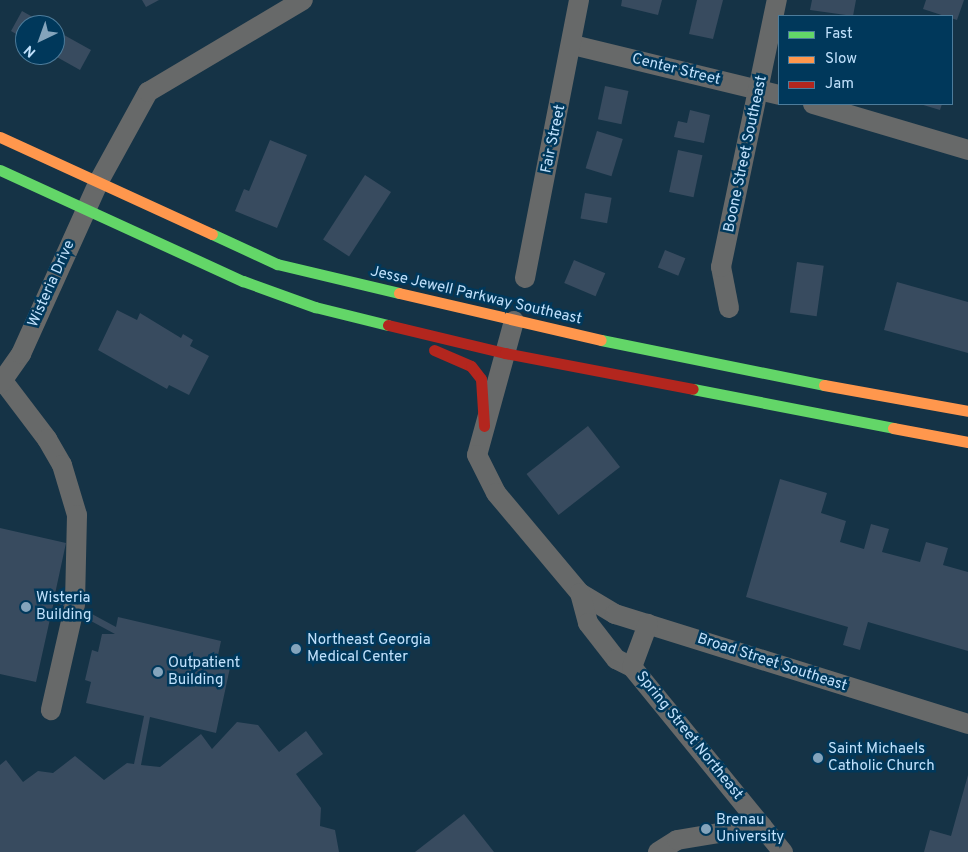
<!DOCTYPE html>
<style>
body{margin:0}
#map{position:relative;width:968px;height:852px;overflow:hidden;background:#153346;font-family:Overpass,sans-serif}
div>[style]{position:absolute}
.building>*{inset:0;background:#384b5f;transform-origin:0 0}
.street>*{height:20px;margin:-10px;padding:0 10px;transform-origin:10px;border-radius:10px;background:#676969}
.fast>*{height:11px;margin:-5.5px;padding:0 5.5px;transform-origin:5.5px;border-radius:5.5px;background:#63d668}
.slow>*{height:11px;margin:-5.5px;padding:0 5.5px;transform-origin:5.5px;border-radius:5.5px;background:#ff974d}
.jam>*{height:11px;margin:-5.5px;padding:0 5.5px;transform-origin:5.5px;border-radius:5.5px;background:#b3261e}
.dots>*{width:14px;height:14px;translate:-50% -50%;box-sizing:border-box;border:2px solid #00385b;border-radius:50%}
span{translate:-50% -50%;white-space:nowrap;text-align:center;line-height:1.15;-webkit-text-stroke:5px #00385b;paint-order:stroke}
.street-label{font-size:15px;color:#c0e1fc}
.poi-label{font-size:15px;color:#c0e1fc}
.left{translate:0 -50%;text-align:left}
.legend{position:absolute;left:778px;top:15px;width:175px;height:90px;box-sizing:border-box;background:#00385b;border:1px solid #4d7c9b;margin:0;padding:6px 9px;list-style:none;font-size:15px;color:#c0e1fc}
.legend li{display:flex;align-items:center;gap:10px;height:25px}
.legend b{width:25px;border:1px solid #4d7c9b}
.north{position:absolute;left:15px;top:15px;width:50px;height:50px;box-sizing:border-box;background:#00385b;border:1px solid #4d7c9b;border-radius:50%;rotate:222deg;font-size:14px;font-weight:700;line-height:20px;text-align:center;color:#c0e1fc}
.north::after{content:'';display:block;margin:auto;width:18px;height:22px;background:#84a4bc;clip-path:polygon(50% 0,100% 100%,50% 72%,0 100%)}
</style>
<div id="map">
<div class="building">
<i style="clip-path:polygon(142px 0,159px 0,146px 7px)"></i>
<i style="clip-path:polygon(622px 0,662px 0,658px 15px,621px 6px)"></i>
<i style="clip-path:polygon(697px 0,723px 0,713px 39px,689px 34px)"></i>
<i style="clip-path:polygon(812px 0,856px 0,853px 16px,810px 10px)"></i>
<i style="clip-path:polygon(926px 0,964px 0,957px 20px,923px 9px)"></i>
<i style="clip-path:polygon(22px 11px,47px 25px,25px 25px,25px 39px,11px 31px)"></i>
<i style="clip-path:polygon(55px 30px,91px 50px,80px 70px,55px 56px)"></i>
<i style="left:605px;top:86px;width:24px;height:34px;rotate:12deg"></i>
<i style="clip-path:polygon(920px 104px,942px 104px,940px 110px)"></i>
<i style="clip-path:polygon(690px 110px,710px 115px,704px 143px,674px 137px,678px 121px,687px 123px)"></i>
<i style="left:597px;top:131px;width:27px;height:39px;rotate:17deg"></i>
<i style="clip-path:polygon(270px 140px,307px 155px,277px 228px,235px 211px,244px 189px,249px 191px)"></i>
<i style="left:678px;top:150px;width:25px;height:43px;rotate:12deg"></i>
<i style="left:365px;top:175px;width:31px;height:77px;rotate:33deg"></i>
<i style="left:585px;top:193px;width:27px;height:26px;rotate:10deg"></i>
<i style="left:665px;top:250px;width:22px;height:19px;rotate:22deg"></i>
<i style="left:574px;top:260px;width:34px;height:25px;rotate:23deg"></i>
<i style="left:797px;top:262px;width:27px;height:51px;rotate:8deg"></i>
<i style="clip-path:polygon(897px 282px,968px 302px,968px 353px,884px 330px)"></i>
<i style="clip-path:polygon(117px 310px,137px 320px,140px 313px,181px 338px,183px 334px,193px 340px,190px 346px,209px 356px,189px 395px,169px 385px,167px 389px,98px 350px)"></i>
<i style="left:588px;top:426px;width:52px;height:78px;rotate:52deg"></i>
<i style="clip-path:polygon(780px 479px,827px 493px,821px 513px,846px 521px,840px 542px,864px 549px,871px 524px,889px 529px,882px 552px,920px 562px,926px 542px,948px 548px,943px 565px,968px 572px,968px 651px,868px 622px,860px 650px,843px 645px,848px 627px,746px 597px)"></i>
<i style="clip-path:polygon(0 528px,66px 543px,55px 594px,116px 627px,118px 617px,221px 641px,217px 660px,231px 663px,216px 733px,150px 717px,141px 765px,160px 767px,201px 734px,212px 749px,237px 722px,258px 725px,279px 752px,306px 731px,323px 754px,296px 774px,321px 808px,320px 826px,335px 830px,339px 852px,0 852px,0 765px,6px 760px,23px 782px,38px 771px,53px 773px,75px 756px,104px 780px,127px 763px,134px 764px,144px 716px,86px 703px,91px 682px,85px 680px,92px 650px,98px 652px,102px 634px,115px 634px,54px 601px,36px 682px,0 674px)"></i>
<i style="clip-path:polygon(968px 775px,968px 852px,924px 852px,930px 830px,951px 836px)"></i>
<i style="clip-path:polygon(464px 814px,494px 852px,415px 852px)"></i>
</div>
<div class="street">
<i style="left:573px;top:45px;width:212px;rotate:13.6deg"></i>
<i style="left:813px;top:104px;width:162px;rotate:16.5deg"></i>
<i style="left:525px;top:278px;width:283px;rotate:-79deg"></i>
<i style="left:729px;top:308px;width:42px;rotate:-101deg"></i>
<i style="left:721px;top:267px;width:273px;rotate:-78.2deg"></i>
<i style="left:514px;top:321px;width:139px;rotate:105.4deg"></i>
<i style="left:477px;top:455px;width:42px;rotate:63.4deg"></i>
<i style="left:496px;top:493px;width:131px;rotate:50deg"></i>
<i style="left:580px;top:593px;width:41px;rotate:31deg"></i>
<i style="left:615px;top:614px;width:370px;rotate:17.3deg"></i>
<i style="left:3px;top:381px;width:73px;rotate:52.8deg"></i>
<i style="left:47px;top:439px;width:30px;rotate:60deg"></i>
<i style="left:62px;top:465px;width:52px;rotate:73.3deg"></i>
<i style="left:77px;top:515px;width:89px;rotate:91.3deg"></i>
<i style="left:75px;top:604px;width:109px;rotate:102.8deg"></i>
<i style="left:0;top:384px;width:37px;rotate:-55deg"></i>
<i style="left:21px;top:354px;width:190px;rotate:-65.7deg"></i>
<i style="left:99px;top:181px;width:102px;rotate:-61.2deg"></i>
<i style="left:148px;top:92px;width:180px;rotate:-30.7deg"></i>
<i style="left:580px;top:593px;width:31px;rotate:75deg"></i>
<i style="left:588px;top:623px;width:46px;rotate:52.1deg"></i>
<i style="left:616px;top:659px;width:18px;rotate:27deg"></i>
<i style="left:632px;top:667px;width:239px;rotate:50.8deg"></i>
<i style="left:632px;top:667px;width:46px;rotate:-69.6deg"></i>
<i style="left:658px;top:852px;width:22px;rotate:-32deg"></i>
<i style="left:677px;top:840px;width:86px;rotate:-9.4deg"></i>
</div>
<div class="fast">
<i style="left:0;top:170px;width:267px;rotate:24.6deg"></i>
<i style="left:243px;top:281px;width:77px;rotate:19.9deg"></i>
<i style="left:315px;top:307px;width:75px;rotate:13.9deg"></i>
<i style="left:212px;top:234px;width:72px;rotate:24.8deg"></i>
<i style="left:277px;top:264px;width:125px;rotate:13.4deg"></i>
<i style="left:601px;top:340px;width:227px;rotate:11.4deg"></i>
<i style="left:693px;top:389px;width:204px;rotate:11deg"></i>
</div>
<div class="slow">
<i style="left:0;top:137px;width:233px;rotate:24.6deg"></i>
<i style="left:399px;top:293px;width:207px;rotate:13.1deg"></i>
<i style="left:824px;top:385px;width:146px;rotate:10.2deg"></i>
<i style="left:893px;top:428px;width:76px;rotate:10.6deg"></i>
</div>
<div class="jam">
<i style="left:388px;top:325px;width:120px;rotate:13.5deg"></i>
<i style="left:505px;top:353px;width:191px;rotate:10.8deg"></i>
<i style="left:434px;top:350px;width:40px;rotate:23.4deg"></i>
<i style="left:471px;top:366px;width:16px;rotate:52deg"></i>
<i style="left:481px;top:379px;width:47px;rotate:86.3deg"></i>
</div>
<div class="dots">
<i style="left:26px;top:607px;background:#84a4bc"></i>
<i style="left:296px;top:649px;background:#84a4bc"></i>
<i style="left:158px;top:672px;background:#84a4bc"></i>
<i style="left:818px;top:758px;background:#84a4bc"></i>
<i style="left:706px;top:829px;background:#84a4bc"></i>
</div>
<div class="street-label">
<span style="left:676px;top:70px;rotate:14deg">Center Street</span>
<span style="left:554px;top:139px;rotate:-78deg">Fair Street</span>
<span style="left:746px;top:154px;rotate:-78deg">Boone Street Southeast</span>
<span style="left:52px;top:284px;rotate:-66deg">Wisteria Drive</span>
<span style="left:476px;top:296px;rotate:13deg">Jesse Jewell Parkway Southeast</span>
<span style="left:772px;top:663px;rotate:18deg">Broad Street Southeast</span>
<span style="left:689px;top:736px;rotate:51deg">Spring Street Northeast</span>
</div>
<div class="poi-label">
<span class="left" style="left:36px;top:607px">Wisteria<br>Building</span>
<span class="left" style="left:307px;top:649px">Northeast Georgia<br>Medical Center</span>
<span class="left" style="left:168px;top:672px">Outpatient<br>Building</span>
<span class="left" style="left:828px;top:758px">Saint Michaels<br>Catholic Church</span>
<span class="left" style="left:716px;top:829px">Brenau<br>University</span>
</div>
<ul class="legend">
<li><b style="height:6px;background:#63d668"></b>Fast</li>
<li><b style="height:6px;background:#ff974d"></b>Slow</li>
<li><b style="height:6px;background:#b3261e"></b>Jam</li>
</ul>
<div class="north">N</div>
</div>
